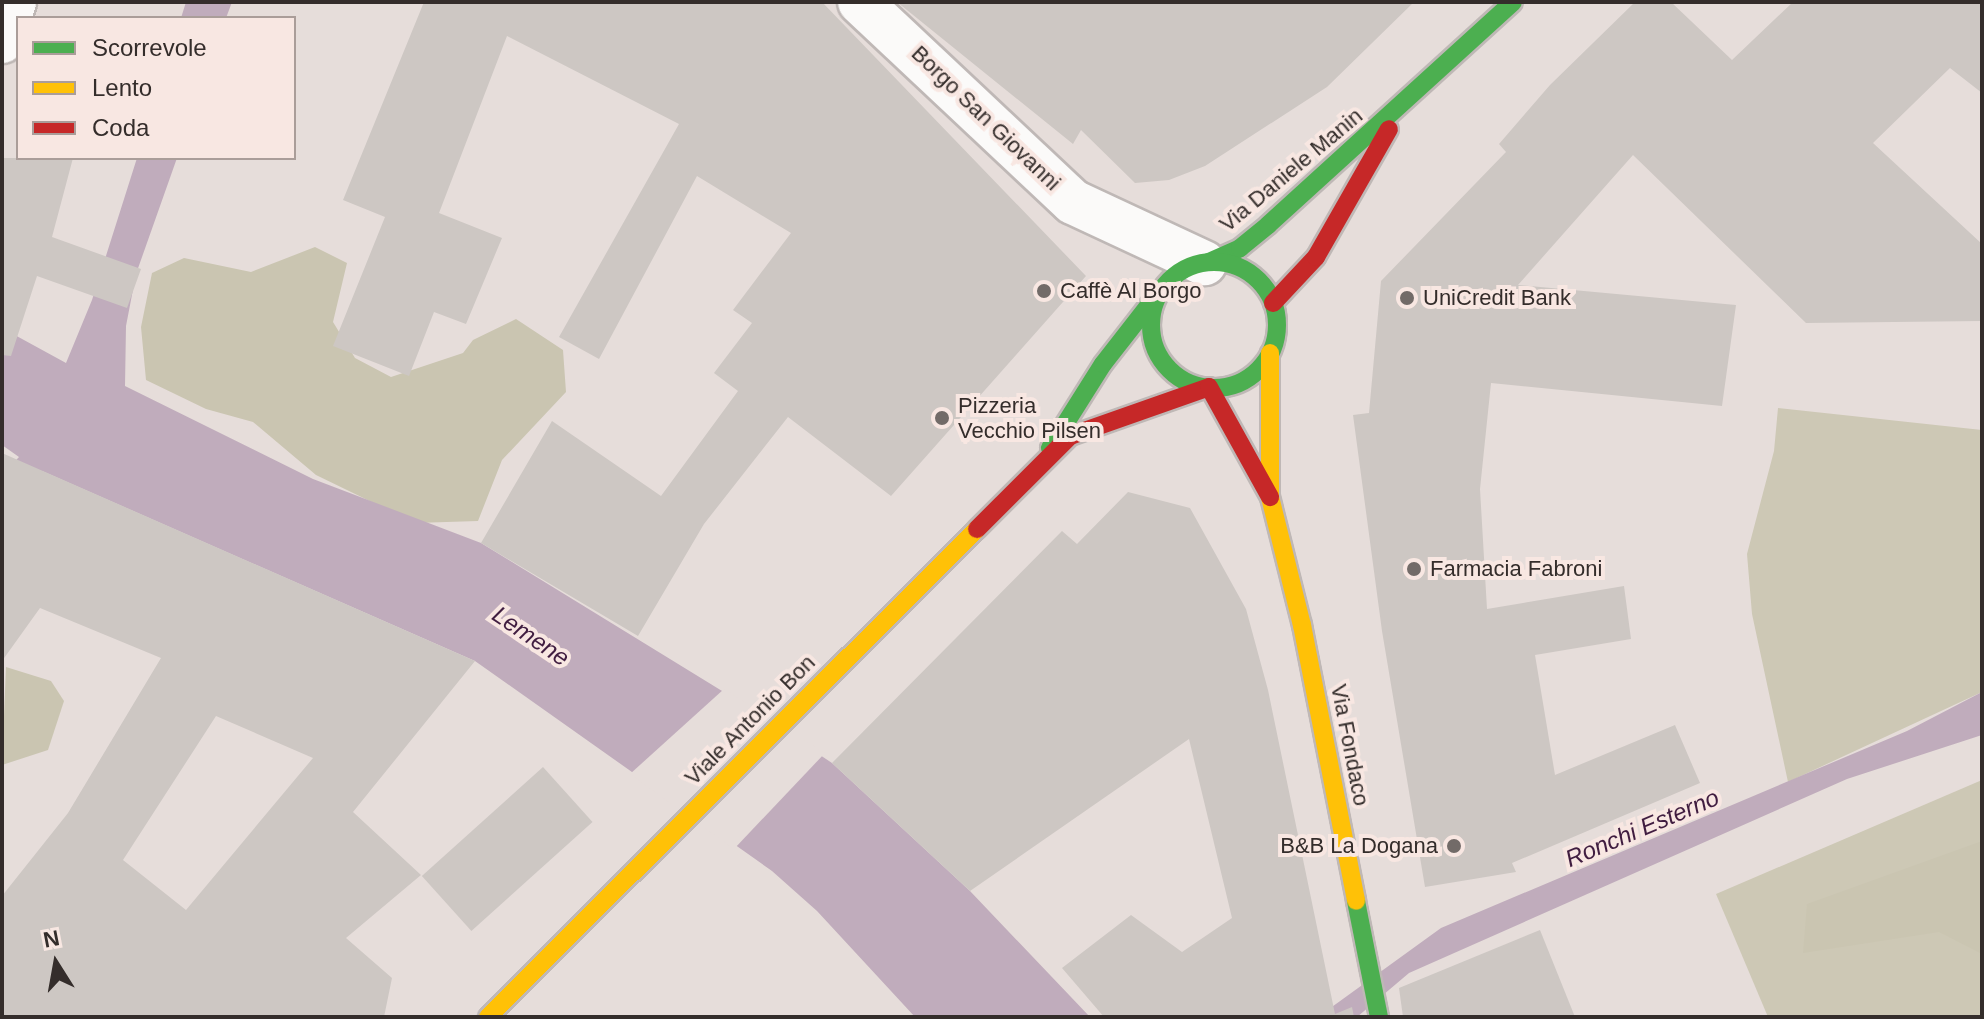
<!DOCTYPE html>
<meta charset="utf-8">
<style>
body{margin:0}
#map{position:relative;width:1984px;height:1019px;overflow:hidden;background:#e6ddda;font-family:Helvetica,sans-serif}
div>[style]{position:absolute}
.green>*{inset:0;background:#cdc8b5}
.forest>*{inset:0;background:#cac5b1}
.water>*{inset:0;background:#c0acbc}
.pier>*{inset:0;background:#e6ddda}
.building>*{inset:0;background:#cdc7c3;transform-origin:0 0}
.roads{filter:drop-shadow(2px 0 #bfb8b6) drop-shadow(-2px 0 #bfb8b6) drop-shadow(0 2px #bfb8b6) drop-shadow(0 -2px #bfb8b6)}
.street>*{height:44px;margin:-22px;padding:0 22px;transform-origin:22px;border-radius:22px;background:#fbfaf9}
.fast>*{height:18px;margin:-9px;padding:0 9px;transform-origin:9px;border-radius:9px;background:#4caf50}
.fast>.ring{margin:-9px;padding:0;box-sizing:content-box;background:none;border:18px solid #4caf50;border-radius:50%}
.slow>*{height:18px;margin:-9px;padding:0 9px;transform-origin:9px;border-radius:9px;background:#ffc107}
.jam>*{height:18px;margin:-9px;padding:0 9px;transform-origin:9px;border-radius:9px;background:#c62828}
.dots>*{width:22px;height:22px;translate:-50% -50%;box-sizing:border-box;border:4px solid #f8e7e2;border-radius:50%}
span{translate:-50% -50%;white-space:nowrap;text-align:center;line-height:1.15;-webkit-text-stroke:8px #f8e7e2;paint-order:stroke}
.street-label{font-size:22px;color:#342d2b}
.poi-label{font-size:22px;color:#342d2b}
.left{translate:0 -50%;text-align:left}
.right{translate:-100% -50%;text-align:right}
.water-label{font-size:24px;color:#401d40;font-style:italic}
.frame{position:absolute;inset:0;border:4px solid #342d2b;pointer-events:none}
.legend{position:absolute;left:16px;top:16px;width:280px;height:144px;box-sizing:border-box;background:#f8e7e2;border:2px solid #aa9d99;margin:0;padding:10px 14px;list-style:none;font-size:24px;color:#342d2b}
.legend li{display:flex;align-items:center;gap:16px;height:40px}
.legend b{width:40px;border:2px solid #aa9d99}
.north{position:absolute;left:16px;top:923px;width:80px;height:80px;-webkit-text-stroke:6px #f8e7e2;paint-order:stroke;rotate:349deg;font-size:22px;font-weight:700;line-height:32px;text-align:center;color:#342d2b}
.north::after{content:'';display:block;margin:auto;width:28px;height:36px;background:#342d2b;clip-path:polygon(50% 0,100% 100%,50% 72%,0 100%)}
</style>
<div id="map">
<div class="green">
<i style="clip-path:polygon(1778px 408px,1982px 430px,1982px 692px,1788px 782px,1752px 614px,1747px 554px,1774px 451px)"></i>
<i style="clip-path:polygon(1982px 780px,1982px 1017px,1768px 1017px,1716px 894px)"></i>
</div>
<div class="forest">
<i style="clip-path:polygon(315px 247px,347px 263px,333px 322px,355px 358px,391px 377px,463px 353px,473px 340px,516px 319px,563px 350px,566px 392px,502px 460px,478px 521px,415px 523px,316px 475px,253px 422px,206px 409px,146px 380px,141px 327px,152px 273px,184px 258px,251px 272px)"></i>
<i style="clip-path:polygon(6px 667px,51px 681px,64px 701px,48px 750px,2px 765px)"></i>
<i style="clip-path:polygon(1982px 841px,1982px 954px,1939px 932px,1803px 953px,1807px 904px)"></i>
</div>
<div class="water">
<i style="clip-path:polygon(186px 2px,232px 2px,226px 18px,181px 18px)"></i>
<i style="clip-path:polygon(137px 158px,177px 158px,136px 274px,126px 326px,125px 386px,313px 479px,481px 543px,740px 702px,832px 763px,970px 891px,1090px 1017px,915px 1017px,817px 911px,772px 871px,475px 661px,42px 471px,2px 524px,2px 475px,19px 457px,2px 445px,2px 328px,66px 363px,92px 300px)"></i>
<i style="clip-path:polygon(1982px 692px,1982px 735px,1847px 779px,1409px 973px,1357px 1017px,1318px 1017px,1441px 928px,1907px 731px)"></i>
</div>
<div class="pier">
<i style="clip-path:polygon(724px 689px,825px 753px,734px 849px,630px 774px)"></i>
</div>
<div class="building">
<i style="clip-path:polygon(424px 2px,822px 2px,1086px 276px,891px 496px,788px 417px,704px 524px,638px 636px,481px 543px,552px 421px,661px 496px,738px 391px,714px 373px,752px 323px,733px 310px,791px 233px,697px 176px,599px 359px,559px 337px,679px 124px,507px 36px,439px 213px,502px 238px,466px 324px,434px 312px,409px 376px,333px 346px,385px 217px,343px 200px)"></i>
<i style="clip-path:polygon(897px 2px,1414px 2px,1327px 87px,1205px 166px,1169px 180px,1135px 183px,1081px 130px,1073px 144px)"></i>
<i style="clip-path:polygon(1635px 2px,1671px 2px,1732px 60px,1793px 2px,1982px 2px,1982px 93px,1950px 68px,1873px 143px,1982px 244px,1982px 321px,1806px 323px,1633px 155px,1518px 285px,1736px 305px,1722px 406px,1491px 383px,1480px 489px,1487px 609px,1624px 586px,1631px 639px,1535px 655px,1555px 775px,1675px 725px,1700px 783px,1512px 863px,1516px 872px,1425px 887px,1382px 631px,1353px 415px,1369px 413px,1381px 281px,1506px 152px,1499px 144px,1550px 85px)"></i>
<i style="clip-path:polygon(2px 158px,73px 158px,52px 237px,141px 269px,127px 308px,37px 276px,11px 356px,2px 355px)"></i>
<i style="clip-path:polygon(evenodd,2px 453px,475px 661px,353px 812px,421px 875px,346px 938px,392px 978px,384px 1017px,2px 1017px,2px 896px,68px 813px,161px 658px,40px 608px,2px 661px,2px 453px,216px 716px,313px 758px,186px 910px,123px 860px,216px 716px)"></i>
<i style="clip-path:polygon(1128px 492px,1190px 508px,1246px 609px,1268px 690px,1335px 1014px,1352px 1007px,1354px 1017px,1104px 1017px,1062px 968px,1131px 915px,1182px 952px,1232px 918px,1189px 739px,970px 891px,832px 763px,1062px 531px,1077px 544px)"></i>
<i style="left:543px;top:767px;width:74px;height:163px;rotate:48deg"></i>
<i style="clip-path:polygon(1540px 930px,1575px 1017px,1403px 1017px,1399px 988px)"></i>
</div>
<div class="roads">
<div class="street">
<i style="left:860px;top:2px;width:292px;rotate:43.2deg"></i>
<i style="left:1073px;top:202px;width:145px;rotate:25deg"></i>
<i style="left:2px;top:41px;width:41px;rotate:-72.9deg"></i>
</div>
<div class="fast">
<i style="left:1209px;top:262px;width:34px;rotate:-24deg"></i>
<i style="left:1240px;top:248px;width:36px;rotate:-39deg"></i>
<i style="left:1268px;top:225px;width:331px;rotate:-42.3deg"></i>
<i class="ring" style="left:1151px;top:262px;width:108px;height:108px"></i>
<i style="left:1050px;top:448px;width:99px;rotate:-57.8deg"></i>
<i style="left:1103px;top:364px;width:88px;rotate:-52deg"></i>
<i style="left:1356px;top:901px;width:118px;rotate:78.8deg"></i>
</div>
<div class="slow">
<i style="left:1270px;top:353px;width:144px;rotate:90deg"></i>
<i style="left:1270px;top:497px;width:132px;rotate:76deg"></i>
<i style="left:1302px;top:625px;width:281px;rotate:78.9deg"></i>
<i style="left:488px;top:1017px;width:691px;rotate:-44.94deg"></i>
</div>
<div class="jam">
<i style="left:1273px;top:303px;width:63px;rotate:-46.9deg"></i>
<i style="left:1316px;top:257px;width:147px;rotate:-60.3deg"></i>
<i style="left:977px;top:529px;width:132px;rotate:-45deg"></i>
<i style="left:1070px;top:436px;width:147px;rotate:-19.4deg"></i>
<i style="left:1209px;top:387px;width:126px;rotate:61deg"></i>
</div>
</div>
<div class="dots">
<i style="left:1044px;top:291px;background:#726b68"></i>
<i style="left:1407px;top:298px;background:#726b68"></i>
<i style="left:942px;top:418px;background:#726b68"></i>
<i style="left:1414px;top:569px;background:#726b68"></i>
<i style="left:1454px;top:846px;background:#726b68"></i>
</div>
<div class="street-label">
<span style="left:986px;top:118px;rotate:44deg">Borgo San Giovanni</span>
<span style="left:1291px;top:170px;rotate:-40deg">Via Daniele Manin</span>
<span style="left:750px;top:720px;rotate:-45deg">Viale Antonio Bon</span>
<span style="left:1350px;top:745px;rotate:79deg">Via Fondaco</span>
</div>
<div class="poi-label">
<span class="left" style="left:1060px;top:291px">Caffè Al Borgo</span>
<span class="left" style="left:1423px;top:298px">UniCredit Bank</span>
<span class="left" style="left:958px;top:418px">Pizzeria<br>Vecchio Pilsen</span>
<span class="left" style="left:1430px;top:569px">Farmacia Fabroni</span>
<span class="right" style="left:1438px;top:846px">B&amp;B La Dogana</span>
</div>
<div class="water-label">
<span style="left:531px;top:636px;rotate:34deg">Lemene</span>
<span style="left:1642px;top:828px;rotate:-23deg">Ronchi Esterno</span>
</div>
<div class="frame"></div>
<ul class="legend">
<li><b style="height:10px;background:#4caf50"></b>Scorrevole</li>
<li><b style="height:10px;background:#ffc107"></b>Lento</li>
<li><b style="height:10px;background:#c62828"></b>Coda</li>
</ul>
<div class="north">N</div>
</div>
